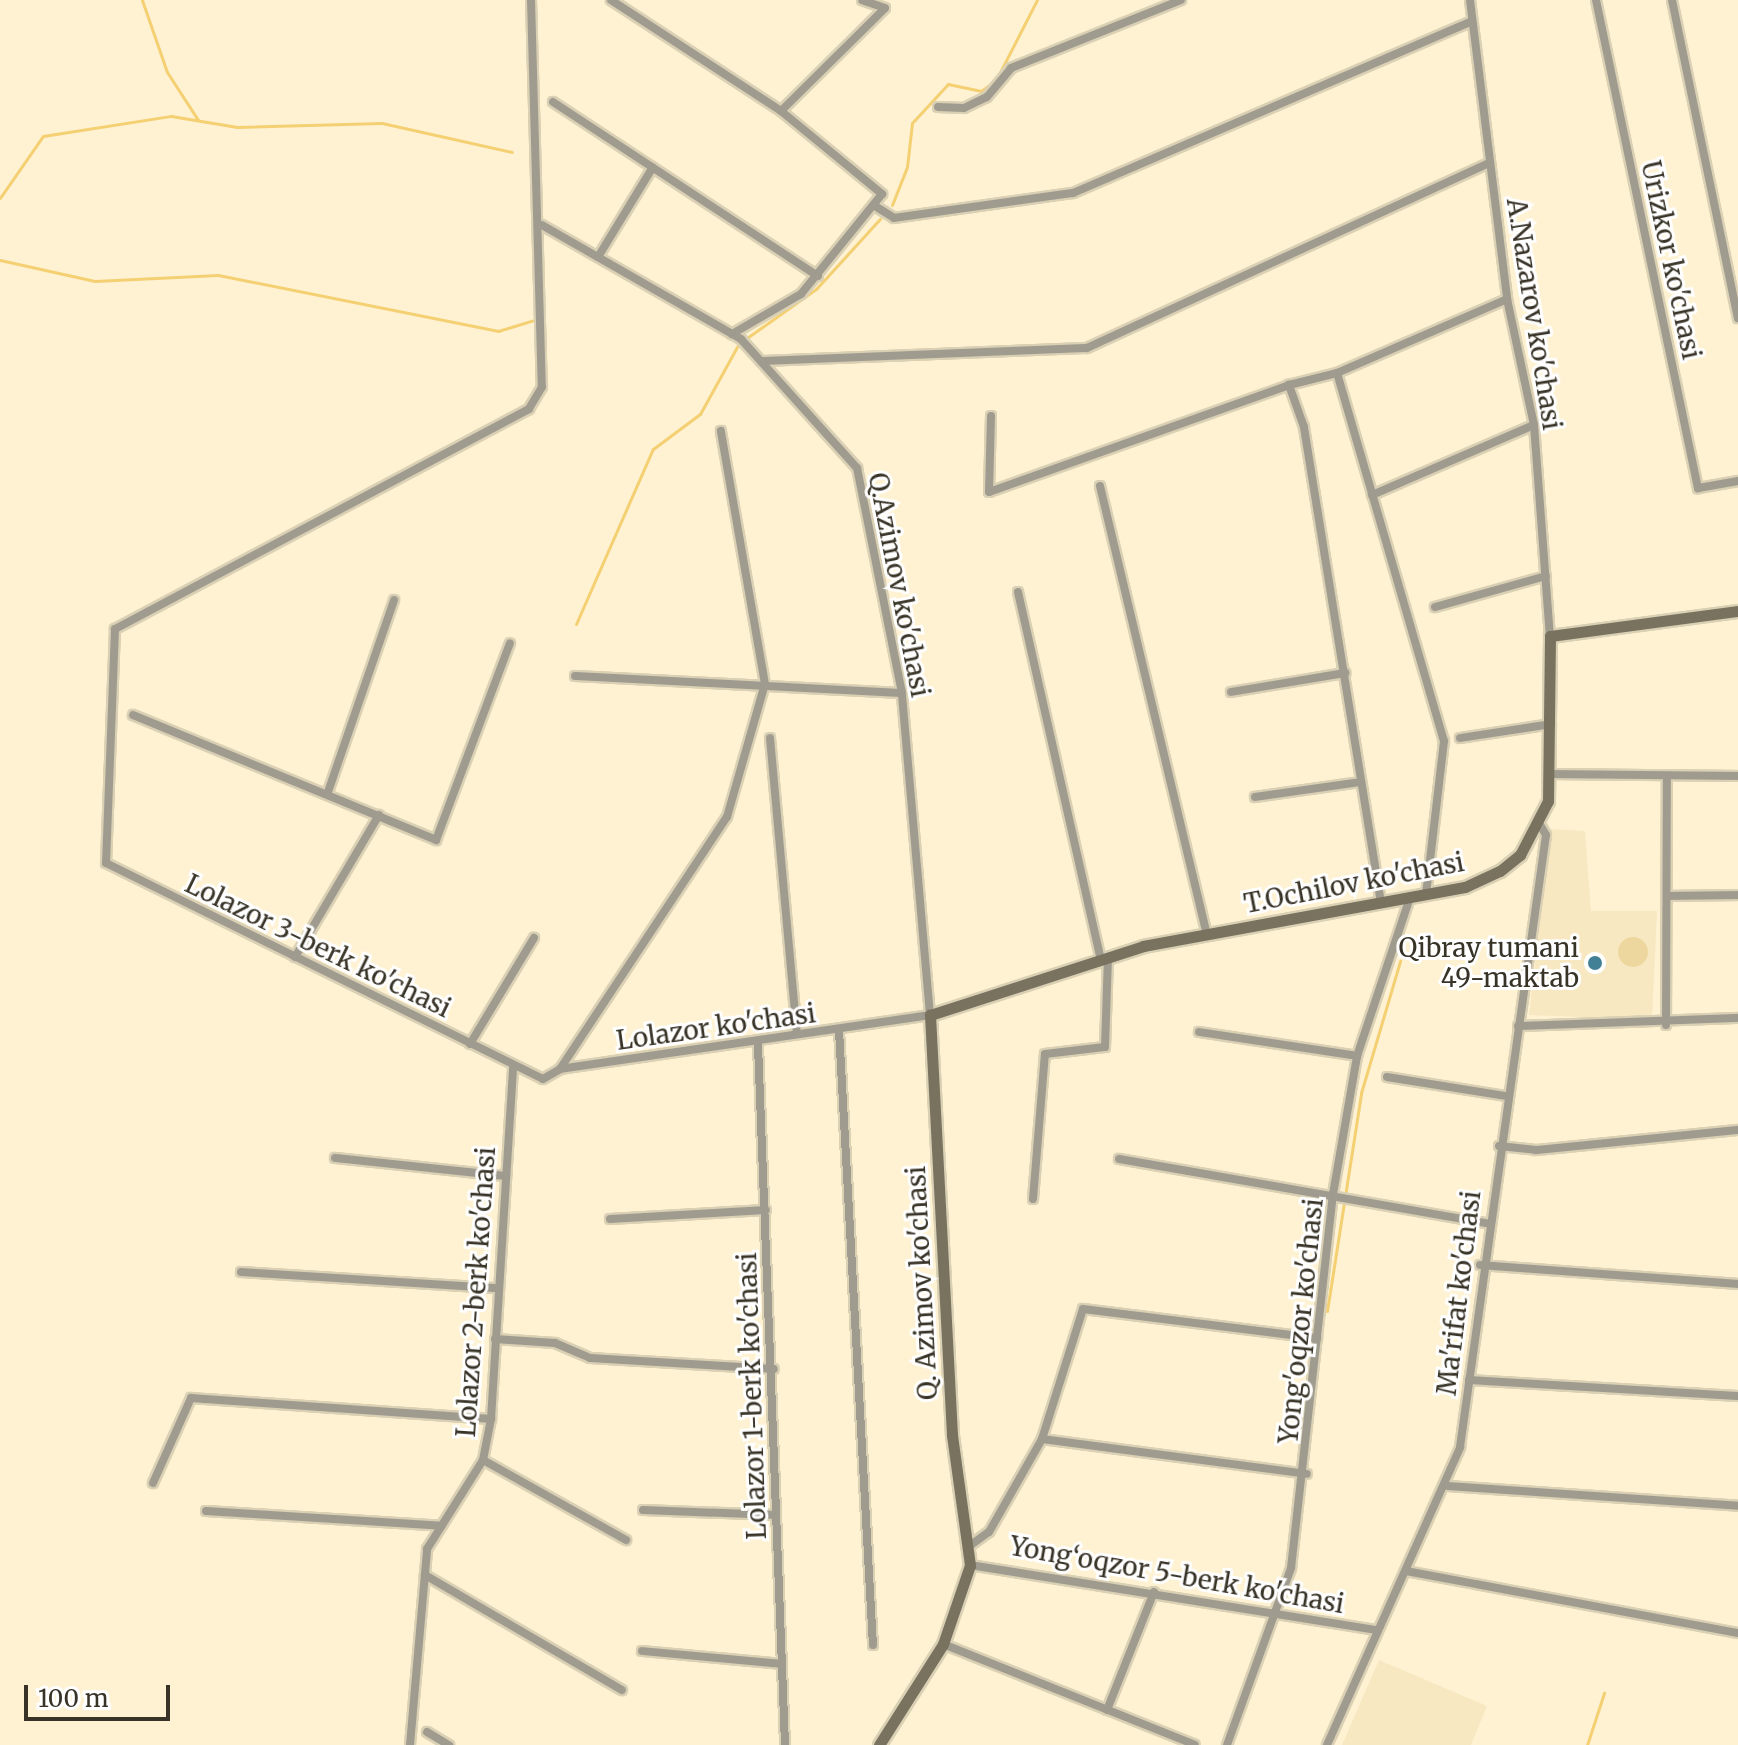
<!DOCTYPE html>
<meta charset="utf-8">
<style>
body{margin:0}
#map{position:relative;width:1738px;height:1745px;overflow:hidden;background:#fef2d3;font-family:Merriweather,serif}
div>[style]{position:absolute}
.built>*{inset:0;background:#f7e8c2}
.green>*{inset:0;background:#eed79e}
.round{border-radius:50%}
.stream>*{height:3px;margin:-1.5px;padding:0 1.5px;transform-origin:1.5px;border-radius:1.5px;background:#f4d073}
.roads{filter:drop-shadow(2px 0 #dad0b4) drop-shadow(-2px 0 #dad0b4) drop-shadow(0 2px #dad0b4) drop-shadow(0 -2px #dad0b4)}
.street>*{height:8px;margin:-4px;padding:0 4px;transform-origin:4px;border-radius:4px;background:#a09b8f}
.secondary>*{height:11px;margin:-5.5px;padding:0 5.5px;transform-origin:5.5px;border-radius:5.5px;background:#79725f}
.dots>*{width:22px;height:22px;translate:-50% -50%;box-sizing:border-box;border:4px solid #fff;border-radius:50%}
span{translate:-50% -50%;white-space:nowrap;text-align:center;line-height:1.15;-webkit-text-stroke:6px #fff;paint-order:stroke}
.street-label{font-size:26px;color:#383327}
.poi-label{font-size:26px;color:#383327}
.right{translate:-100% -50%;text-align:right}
.scale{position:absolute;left:24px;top:1685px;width:146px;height:36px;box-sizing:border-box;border:4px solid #383327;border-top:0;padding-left:10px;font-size:24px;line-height:28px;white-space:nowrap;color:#383327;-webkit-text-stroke:6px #fff;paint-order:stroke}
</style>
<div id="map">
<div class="built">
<i style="clip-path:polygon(1551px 829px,1585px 831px,1591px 911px,1657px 911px,1652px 1020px,1529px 1015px)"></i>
<i style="clip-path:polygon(1379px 1660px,1487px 1706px,1471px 1745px,1342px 1745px)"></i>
</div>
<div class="green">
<i class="round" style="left:1618px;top:937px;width:30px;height:30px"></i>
</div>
<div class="stream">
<i style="left:142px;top:0;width:76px;rotate:70.9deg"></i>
<i style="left:167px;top:72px;width:57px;rotate:57.1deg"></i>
<i style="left:0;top:198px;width:75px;rotate:-55.3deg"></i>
<i style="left:43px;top:136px;width:130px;rotate:-8.9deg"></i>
<i style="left:171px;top:116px;width:67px;rotate:9.5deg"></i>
<i style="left:237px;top:127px;width:145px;rotate:-1.6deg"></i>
<i style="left:382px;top:123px;width:133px;rotate:12.6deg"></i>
<i style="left:892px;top:205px;width:41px;rotate:-68.5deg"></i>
<i style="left:907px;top:167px;width:44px;rotate:-83.5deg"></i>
<i style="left:912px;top:123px;width:53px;rotate:-47.3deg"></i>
<i style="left:948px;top:84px;width:34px;rotate:12deg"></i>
<i style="left:981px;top:91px;width:19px;rotate:-36deg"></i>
<i style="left:996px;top:80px;width:90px;rotate:-62.9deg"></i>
<i style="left:0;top:260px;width:97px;rotate:12.5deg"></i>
<i style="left:95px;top:281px;width:123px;rotate:-2.8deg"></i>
<i style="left:218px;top:275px;width:286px;rotate:11.3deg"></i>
<i style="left:498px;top:331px;width:39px;rotate:-17deg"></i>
<i style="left:744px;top:340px;width:88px;rotate:-35.3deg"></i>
<i style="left:816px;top:289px;width:95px;rotate:-47.6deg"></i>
<i style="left:576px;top:624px;width:191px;rotate:-66.3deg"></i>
<i style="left:653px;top:449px;width:59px;rotate:-36.7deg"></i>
<i style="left:700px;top:414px;width:77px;rotate:-61.1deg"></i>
<i style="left:1327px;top:1311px;width:221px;rotate:-81.1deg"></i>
<i style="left:1361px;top:1093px;width:138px;rotate:-73.5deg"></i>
<i style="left:1587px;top:1745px;width:55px;rotate:-71.9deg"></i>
</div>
<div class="roads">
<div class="street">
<i style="left:531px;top:0;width:387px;rotate:88.4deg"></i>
<i style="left:542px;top:387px;width:26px;rotate:121deg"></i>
<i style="left:529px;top:409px;width:469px;rotate:152deg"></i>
<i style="left:115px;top:629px;width:234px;rotate:92.2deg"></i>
<i style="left:106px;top:863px;width:487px;rotate:26.3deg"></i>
<i style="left:543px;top:1079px;width:20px;rotate:-30deg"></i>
<i style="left:560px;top:1069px;width:374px;rotate:-8.3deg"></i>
<i style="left:930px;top:1015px;width:323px;rotate:-95deg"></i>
<i style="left:902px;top:693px;width:229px;rotate:-101.3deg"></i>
<i style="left:857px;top:468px;width:173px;rotate:-132deg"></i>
<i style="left:741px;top:339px;width:229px;rotate:-150.2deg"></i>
<i style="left:611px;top:0;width:203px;rotate:33.1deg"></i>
<i style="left:781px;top:111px;width:131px;rotate:39.4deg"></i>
<i style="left:882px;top:194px;width:129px;rotate:129deg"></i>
<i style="left:801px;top:294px;width:80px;rotate:149.9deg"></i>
<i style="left:1470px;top:0;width:301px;rotate:82.9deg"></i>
<i style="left:1507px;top:299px;width:129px;rotate:77.9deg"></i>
<i style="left:1534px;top:425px;width:212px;rotate:85.7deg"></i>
<i style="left:1596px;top:0;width:499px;rotate:78.2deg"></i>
<i style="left:1698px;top:488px;width:41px;rotate:-9.9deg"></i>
<i style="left:1672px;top:0;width:325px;rotate:78.3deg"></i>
<i style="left:553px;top:102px;width:317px;rotate:33.3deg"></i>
<i style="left:938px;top:107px;width:26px;rotate:2deg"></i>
<i style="left:964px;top:108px;width:25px;rotate:-26deg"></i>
<i style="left:987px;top:97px;width:38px;rotate:-50deg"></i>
<i style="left:1011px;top:68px;width:183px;rotate:-21.8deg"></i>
<i style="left:781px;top:111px;width:146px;rotate:-44.7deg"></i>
<i style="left:885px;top:8px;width:24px;rotate:-161deg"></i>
<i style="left:875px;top:206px;width:22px;rotate:32deg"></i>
<i style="left:894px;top:218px;width:181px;rotate:-8deg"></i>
<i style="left:1073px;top:193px;width:434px;rotate:-23.3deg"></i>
<i style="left:598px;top:257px;width:105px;rotate:-58.6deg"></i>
<i style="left:761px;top:361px;width:326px;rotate:-2.3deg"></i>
<i style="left:1087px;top:348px;width:443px;rotate:-24.7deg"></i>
<i style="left:1337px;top:373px;width:383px;rotate:73.8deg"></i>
<i style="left:1444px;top:741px;width:154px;rotate:96.7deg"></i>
<i style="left:991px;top:416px;width:76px;rotate:91.5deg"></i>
<i style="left:989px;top:492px;width:319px;rotate:-19.6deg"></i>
<i style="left:1100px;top:486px;width:461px;rotate:76.6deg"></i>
<i style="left:1372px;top:495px;width:176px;rotate:-23.4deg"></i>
<i style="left:1018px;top:592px;width:376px;rotate:77.3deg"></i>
<i style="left:1435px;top:607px;width:115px;rotate:-15.6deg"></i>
<i style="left:575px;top:676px;width:327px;rotate:3deg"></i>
<i style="left:1231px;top:692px;width:116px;rotate:-9.5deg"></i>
<i style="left:133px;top:715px;width:328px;rotate:22.4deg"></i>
<i style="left:436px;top:840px;width:210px;rotate:-69.4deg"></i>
<i style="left:770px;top:738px;width:297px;rotate:84.8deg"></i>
<i style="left:1460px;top:738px;width:92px;rotate:-8.7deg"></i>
<i style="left:1552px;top:774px;width:186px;rotate:0.6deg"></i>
<i style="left:328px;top:792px;width:203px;rotate:-71deg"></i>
<i style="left:1255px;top:797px;width:107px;rotate:-8.1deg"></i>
<i style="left:1667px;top:896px;width:71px;rotate:-0.8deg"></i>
<i style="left:1381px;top:903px;width:482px;rotate:-99.2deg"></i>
<i style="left:1304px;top:427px;width:45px;rotate:-109.7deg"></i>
<i style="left:1289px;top:385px;width:49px;rotate:-14deg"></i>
<i style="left:1337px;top:373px;width:185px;rotate:-23.5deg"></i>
<i style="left:295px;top:957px;width:165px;rotate:-59.4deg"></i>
<i style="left:1666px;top:1025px;width:248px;rotate:-89.8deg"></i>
<i style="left:1518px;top:1026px;width:220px;rotate:-2.1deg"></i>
<i style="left:839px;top:1030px;width:616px;rotate:86.84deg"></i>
<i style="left:1199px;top:1032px;width:160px;rotate:8.6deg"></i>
<i style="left:470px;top:1044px;width:124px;rotate:-58.9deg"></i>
<i style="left:758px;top:1045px;width:701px;rotate:87.79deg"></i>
<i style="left:560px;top:1069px;width:302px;rotate:-56.5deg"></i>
<i style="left:727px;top:817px;width:138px;rotate:-74.1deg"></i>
<i style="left:765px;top:684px;width:257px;rotate:-99.9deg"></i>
<i style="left:1387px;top:1077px;width:121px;rotate:9.1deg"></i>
<i style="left:1499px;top:1146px;width:37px;rotate:6deg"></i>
<i style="left:1536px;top:1150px;width:203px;rotate:-5.7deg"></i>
<i style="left:335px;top:1158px;width:172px;rotate:6deg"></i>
<i style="left:1119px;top:1159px;width:373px;rotate:9.9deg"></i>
<i style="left:1033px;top:1199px;width:145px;rotate:-85.3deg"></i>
<i style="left:1045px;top:1054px;width:60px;rotate:-6.7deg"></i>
<i style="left:1105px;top:1047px;width:90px;rotate:-88.1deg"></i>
<i style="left:610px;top:1219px;width:156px;rotate:-3.3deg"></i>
<i style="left:1480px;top:1265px;width:259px;rotate:4.2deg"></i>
<i style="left:241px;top:1272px;width:257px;rotate:3.6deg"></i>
<i style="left:495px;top:1339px;width:60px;rotate:3.8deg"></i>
<i style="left:555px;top:1343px;width:38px;rotate:23deg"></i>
<i style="left:590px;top:1358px;width:184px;rotate:3.4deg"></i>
<i style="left:1469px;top:1380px;width:269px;rotate:3.4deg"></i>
<i style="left:1042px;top:1439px;width:267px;rotate:7.5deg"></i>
<i style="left:483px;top:1460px;width:164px;rotate:29.2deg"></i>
<i style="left:153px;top:1483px;width:93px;rotate:-65.9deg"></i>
<i style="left:191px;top:1398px;width:301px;rotate:4deg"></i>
<i style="left:1448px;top:1486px;width:291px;rotate:3.9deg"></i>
<i style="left:643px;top:1510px;width:133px;rotate:2.2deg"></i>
<i style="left:206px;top:1511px;width:236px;rotate:3.6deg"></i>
<i style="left:968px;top:1547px;width:26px;rotate:-36deg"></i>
<i style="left:989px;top:1532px;width:107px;rotate:-60.3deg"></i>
<i style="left:1042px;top:1439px;width:136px;rotate:-72.5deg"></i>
<i style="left:1083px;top:1309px;width:236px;rotate:7.1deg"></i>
<i style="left:970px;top:1565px;width:412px;rotate:9.1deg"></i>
<i style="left:1406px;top:1571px;width:338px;rotate:10.6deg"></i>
<i style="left:425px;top:1575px;width:228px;rotate:30.3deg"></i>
<i style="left:943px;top:1644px;width:271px;rotate:21.8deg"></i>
<i style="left:642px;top:1651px;width:140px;rotate:5.3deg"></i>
<i style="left:1107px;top:1710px;width:127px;rotate:-68.3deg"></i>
<i style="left:427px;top:1732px;width:26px;rotate:31deg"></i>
<i style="left:410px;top:1745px;width:197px;rotate:-85deg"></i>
<i style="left:427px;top:1549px;width:105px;rotate:-57.8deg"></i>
<i style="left:483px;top:1460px;width:42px;rotate:-79deg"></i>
<i style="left:491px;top:1419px;width:354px;rotate:-86.4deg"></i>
<i style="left:1227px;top:1745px;width:188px;rotate:-70.1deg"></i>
<i style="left:1291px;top:1568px;width:376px;rotate:-83.6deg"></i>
<i style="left:1333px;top:1194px;width:140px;rotate:-80.1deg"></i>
<i style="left:1357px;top:1056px;width:167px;rotate:-71.5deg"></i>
<i style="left:1327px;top:1745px;width:326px;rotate:-65.9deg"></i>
<i style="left:1460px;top:1447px;width:618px;rotate:-82deg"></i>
<i style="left:1546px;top:835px;width:14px;rotate:-120deg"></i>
</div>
<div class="secondary">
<i style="left:879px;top:1745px;width:120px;rotate:-57.6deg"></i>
<i style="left:943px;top:1644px;width:83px;rotate:-71.1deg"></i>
<i style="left:970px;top:1565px;width:131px;rotate:-97.9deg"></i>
<i style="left:952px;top:1435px;width:421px;rotate:-93deg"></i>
<i style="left:930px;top:1015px;width:224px;rotate:-17.9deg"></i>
<i style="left:1143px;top:946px;width:327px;rotate:-10.4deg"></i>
<i style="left:1465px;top:887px;width:38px;rotate:-25deg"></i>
<i style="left:1500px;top:871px;width:26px;rotate:-39deg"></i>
<i style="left:1520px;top:855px;width:61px;rotate:-62.6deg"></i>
<i style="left:1548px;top:801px;width:165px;rotate:-89.3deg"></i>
<i style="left:1550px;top:636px;width:190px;rotate:-7.6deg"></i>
</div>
</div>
<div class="dots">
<i style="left:1595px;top:963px;background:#428096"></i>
</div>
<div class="street-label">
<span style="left:1671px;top:260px;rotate:78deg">Urizkor ko'chasi</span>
<span style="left:1534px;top:314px;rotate:81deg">A.Nazarov ko'chasi</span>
<span style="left:899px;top:585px;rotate:79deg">Q.Azimov ko'chasi</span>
<span style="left:1354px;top:883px;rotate:-11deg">T.Ochilov ko'chasi</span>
<span style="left:318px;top:946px;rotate:26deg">Lolazor 3-berk ko'chasi</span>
<span style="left:716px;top:1027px;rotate:-8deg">Lolazor ko'chasi</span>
<span style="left:922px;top:1283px;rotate:-93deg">Q. Azimov ko'chasi</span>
<span style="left:476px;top:1292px;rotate:-86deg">Lolazor 2-berk ko'chasi</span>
<span style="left:1459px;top:1293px;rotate:-83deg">Ma'rifat ko'chasi</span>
<span style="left:1301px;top:1321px;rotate:-84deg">Yong'oqzor ko'chasi</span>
<span style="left:752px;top:1396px;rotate:-92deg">Lolazor 1-berk ko'chasi</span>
<span style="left:1177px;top:1575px;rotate:10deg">Yong‘oqzor 5-berk ko'chasi</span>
</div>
<div class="poi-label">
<span class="right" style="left:1579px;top:963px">Qibray tumani<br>49-maktab</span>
</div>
<div class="scale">100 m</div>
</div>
